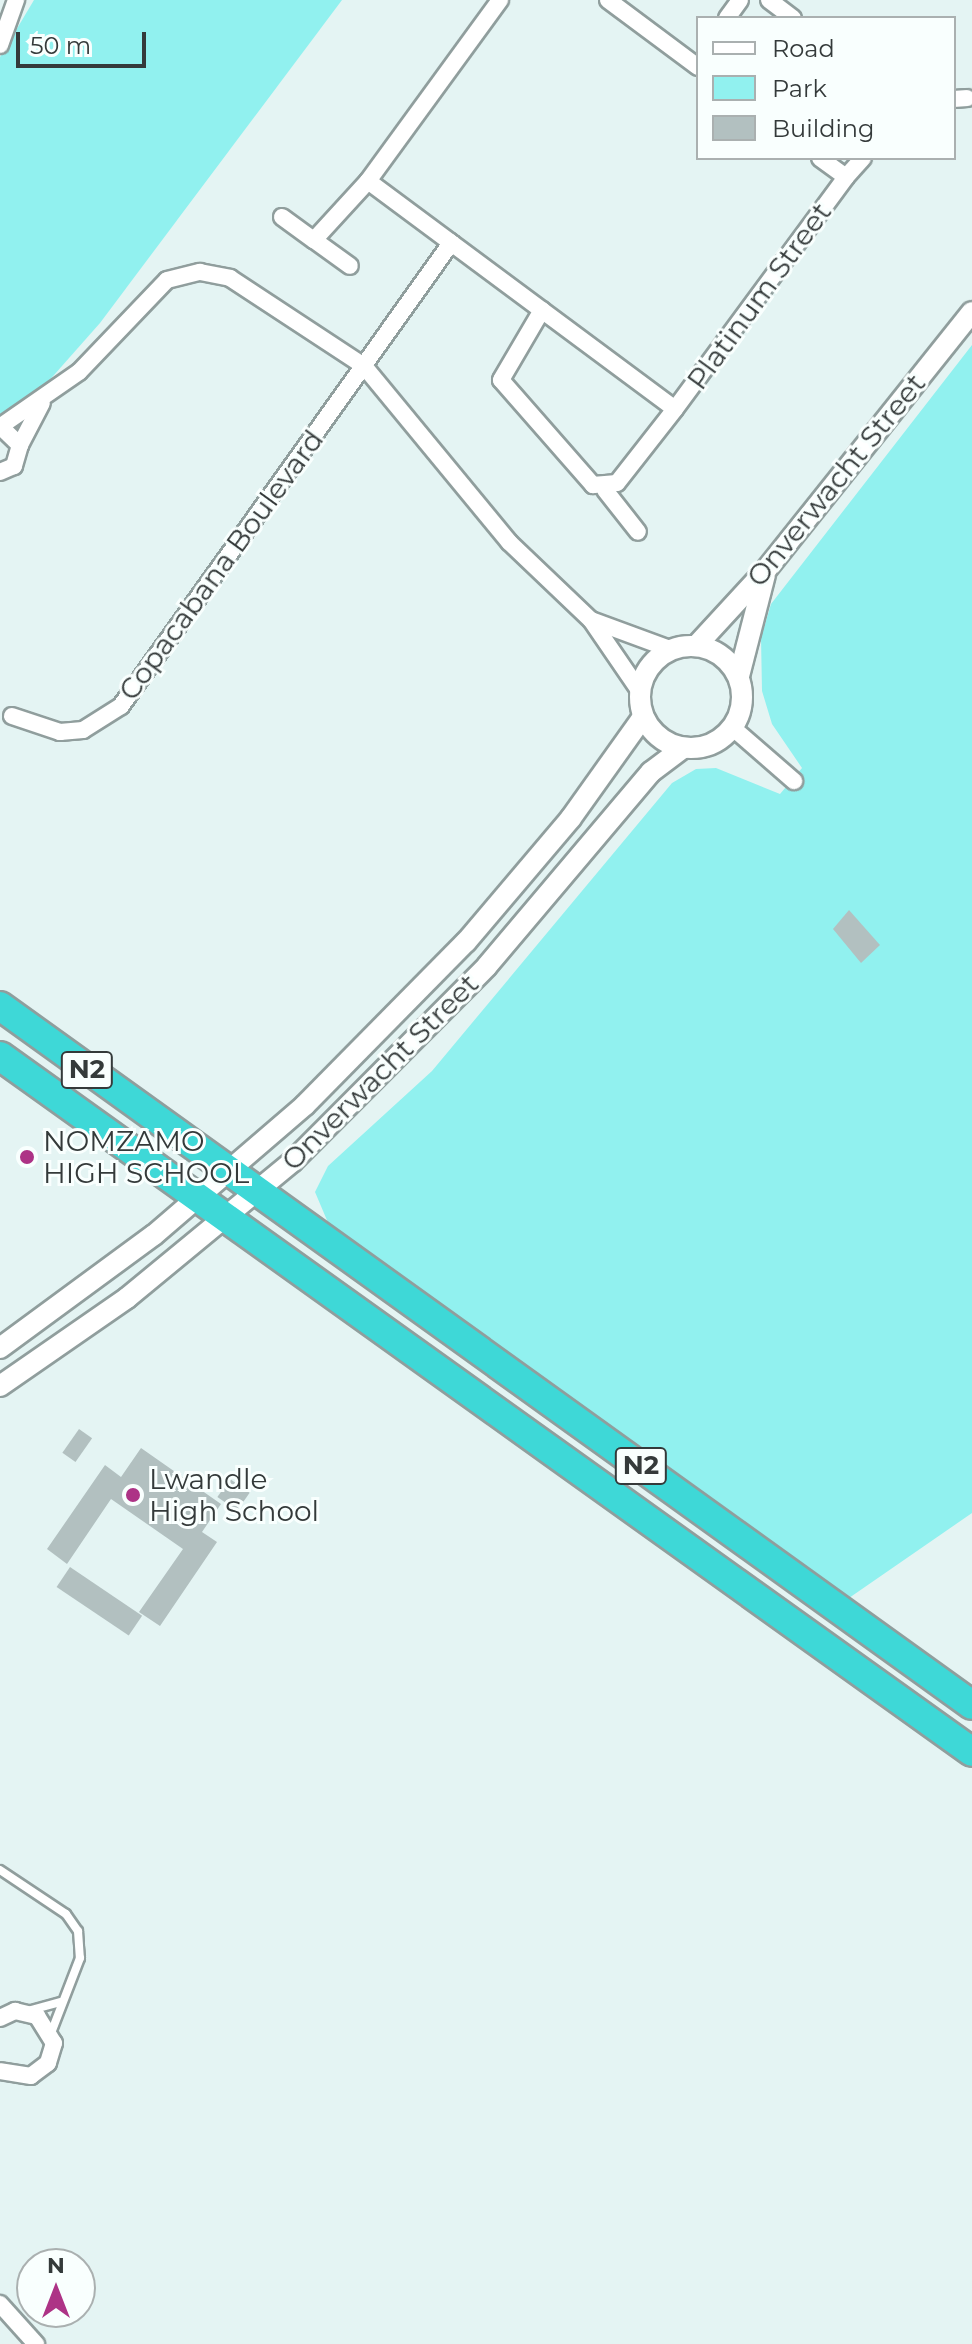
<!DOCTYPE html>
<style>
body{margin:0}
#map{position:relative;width:972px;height:2344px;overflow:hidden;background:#e4f4f3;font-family:Montserrat,sans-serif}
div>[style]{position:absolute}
.green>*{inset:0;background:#91f1ef}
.building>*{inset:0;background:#b2c0c0;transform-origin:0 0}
.roads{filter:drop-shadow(2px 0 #909e9d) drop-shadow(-2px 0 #909e9d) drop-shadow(0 2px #909e9d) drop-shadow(0 -2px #909e9d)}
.service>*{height:8px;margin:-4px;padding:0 4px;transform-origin:4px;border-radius:4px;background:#fff}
.minor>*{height:16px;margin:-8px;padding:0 8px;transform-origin:8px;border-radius:8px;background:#fff}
.tertiary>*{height:20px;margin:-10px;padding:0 10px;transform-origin:10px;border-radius:10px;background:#fff}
.tertiary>.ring{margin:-10px;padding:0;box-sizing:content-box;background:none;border:20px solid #fff;border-radius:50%}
.trunk>*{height:28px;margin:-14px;padding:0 14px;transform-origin:14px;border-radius:14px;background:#3ed8d7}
.dots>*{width:22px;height:22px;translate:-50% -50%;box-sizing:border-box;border:4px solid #f9fffe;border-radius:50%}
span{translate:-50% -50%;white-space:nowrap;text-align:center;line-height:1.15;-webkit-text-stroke:6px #f9fffe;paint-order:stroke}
.shield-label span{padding:2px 6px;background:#f9fffe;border:2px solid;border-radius:6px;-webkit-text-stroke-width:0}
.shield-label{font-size:26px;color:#343a3a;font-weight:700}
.street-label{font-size:28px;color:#343a3a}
.poi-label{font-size:28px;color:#343a3a}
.left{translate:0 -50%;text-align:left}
.legend{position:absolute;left:696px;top:16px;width:260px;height:144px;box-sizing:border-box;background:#f9fffe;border:2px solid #aab0b0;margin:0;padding:10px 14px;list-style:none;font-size:24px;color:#343a3a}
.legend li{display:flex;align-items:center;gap:16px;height:40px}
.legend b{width:40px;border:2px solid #aab0b0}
.north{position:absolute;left:16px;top:2248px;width:80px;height:80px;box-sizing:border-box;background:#f9fffe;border:2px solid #aab0b0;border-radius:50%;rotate:0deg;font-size:22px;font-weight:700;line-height:32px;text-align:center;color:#343a3a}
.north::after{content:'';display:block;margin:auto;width:28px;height:36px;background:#ad3386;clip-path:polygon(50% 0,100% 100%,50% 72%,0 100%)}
.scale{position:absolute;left:16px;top:32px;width:130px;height:36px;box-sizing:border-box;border:4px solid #343a3a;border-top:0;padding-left:10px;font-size:24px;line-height:28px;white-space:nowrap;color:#343a3a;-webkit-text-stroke:6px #f9fffe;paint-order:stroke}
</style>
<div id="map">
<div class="green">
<i style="clip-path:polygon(34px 0,342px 0,100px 323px,39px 392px,0 414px,0 57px)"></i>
<i style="clip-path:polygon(972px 345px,972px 1513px,849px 1598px,329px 1225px,315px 1192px,328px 1166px,432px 1071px,672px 783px,696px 769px,716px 768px,780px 794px,802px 768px,772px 724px,762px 691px,761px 638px,771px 604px)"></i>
</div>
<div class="building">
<i style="clip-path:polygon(849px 910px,880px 945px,861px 963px,833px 929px)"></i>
<i style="left:79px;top:1429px;width:16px;height:29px;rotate:35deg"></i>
<i style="clip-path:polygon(141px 1448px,221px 1504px,202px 1532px,217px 1542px,160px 1626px,139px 1612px,183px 1549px,111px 1499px,67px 1564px,47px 1549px,105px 1465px,121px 1477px)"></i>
<i style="left:230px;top:1479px;width:24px;height:22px;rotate:35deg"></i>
<i style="left:70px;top:1567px;width:87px;height:24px;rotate:34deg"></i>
</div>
<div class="roads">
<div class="service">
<i style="left:0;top:1870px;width:79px;rotate:33.7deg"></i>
<i style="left:66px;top:1914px;width:21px;rotate:55deg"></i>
<i style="left:78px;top:1931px;width:27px;rotate:86deg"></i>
<i style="left:80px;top:1958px;width:80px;rotate:111.1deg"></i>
<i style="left:31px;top:2010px;width:31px;rotate:-15deg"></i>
</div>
<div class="minor">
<i style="left:608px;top:0;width:112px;rotate:36.7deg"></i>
<i style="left:769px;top:0;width:30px;rotate:37deg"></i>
<i style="left:727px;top:18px;width:22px;rotate:-54deg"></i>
<i style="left:0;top:45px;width:48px;rotate:-70.4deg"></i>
<i style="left:954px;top:99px;width:13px;rotate:-4deg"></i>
<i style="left:846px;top:177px;width:25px;rotate:-48deg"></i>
<i style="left:368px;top:181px;width:382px;rotate:36.6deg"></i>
<i style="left:675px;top:409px;width:288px;rotate:-53.6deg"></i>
<i style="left:846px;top:177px;width:32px;rotate:-144deg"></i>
<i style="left:282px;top:217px;width:39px;rotate:36deg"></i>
<i style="left:314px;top:240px;width:80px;rotate:-47.5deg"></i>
<i style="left:368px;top:181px;width:224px;rotate:-53.9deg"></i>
<i style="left:314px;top:240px;width:44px;rotate:35.8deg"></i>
<i style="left:542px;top:310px;width:81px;rotate:120.4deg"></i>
<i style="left:501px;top:380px;width:140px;rotate:48.8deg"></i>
<i style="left:593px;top:485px;width:24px;rotate:-5deg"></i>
<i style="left:617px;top:483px;width:94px;rotate:-51.9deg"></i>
<i style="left:0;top:426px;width:28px;rotate:44deg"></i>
<i style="left:20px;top:445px;width:22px;rotate:106deg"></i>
<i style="left:14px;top:466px;width:15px;rotate:157deg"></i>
<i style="left:1px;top:426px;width:95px;rotate:-34.7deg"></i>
<i style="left:79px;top:372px;width:127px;rotate:-46.3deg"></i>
<i style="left:167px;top:280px;width:34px;rotate:-14deg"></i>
<i style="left:200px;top:272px;width:31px;rotate:11deg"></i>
<i style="left:230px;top:278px;width:160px;rotate:33.3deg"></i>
<i style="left:364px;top:366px;width:228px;rotate:50.5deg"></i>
<i style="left:509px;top:542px;width:113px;rotate:43.6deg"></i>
<i style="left:591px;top:620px;width:85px;rotate:55.6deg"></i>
<i style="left:20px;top:445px;width:47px;rotate:-62.4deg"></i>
<i style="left:605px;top:490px;width:53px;rotate:51.8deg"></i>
<i style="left:591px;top:620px;width:84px;rotate:20.2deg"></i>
<i style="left:12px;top:716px;width:51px;rotate:18.4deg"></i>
<i style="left:60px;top:732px;width:23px;rotate:-5deg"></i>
<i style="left:83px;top:730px;width:45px;rotate:-32.3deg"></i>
<i style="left:121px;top:706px;width:569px;rotate:-54.52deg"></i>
<i style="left:733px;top:728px;width:81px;rotate:41deg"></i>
<i style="left:0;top:2018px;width:17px;rotate:-25deg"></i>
<i style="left:15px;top:2011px;width:23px;rotate:13deg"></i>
<i style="left:37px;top:2016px;width:32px;rotate:58deg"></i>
<i style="left:54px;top:2043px;width:21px;rotate:107deg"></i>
<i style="left:48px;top:2063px;width:21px;rotate:143deg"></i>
<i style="left:31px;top:2076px;width:31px;rotate:-171deg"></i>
<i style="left:0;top:2304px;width:54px;rotate:48deg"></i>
</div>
<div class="tertiary">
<i style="left:697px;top:645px;width:102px;rotate:-47.4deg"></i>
<i style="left:766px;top:570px;width:330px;rotate:-51.4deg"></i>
<i class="ring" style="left:640px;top:646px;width:82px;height:82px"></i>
<i style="left:739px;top:676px;width:104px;rotate:-75.6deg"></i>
<i style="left:0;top:1348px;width:191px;rotate:-36.3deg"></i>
<i style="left:154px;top:1235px;width:199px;rotate:-40.7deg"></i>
<i style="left:305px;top:1105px;width:229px;rotate:-45.4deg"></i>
<i style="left:466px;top:942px;width:162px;rotate:-49.7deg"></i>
<i style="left:571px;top:818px;width:124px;rotate:-54.5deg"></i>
<i style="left:0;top:1386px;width:155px;rotate:-34.7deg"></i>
<i style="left:127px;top:1298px;width:214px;rotate:-39.5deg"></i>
<i style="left:292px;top:1162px;width:276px;rotate:-45.1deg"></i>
<i style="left:487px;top:966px;width:254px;rotate:-49.8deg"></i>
<i style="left:651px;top:772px;width:40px;rotate:-37deg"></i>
</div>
<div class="trunk">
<i style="left:0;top:1006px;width:1197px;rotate:35.72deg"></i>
<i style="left:0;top:1056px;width:1195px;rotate:35.6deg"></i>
</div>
</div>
<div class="dots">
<i style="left:27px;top:1157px;background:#ad3386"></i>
<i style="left:133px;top:1495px;background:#ad3386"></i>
</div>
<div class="shield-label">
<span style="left:87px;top:1070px">N2</span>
<span style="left:641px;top:1466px">N2</span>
</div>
<div class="street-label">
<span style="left:759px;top:296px;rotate:-54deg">Platinum Street</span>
<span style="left:836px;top:480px;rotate:-51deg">Onverwacht Street</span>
<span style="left:221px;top:565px;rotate:-54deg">Copacabana Boulevard</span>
<span style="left:380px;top:1072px;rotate:-45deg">Onverwacht Street</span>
</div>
<div class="poi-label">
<span class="left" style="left:43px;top:1157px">NOMZAMO<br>HIGH SCHOOL</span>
<span class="left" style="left:149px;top:1495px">Lwandle<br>High School</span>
</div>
<ul class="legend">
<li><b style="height:10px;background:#fff"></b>Road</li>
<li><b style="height:22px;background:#91f1ef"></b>Park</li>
<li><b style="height:22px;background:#b2c0c0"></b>Building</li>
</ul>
<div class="north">N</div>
<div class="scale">50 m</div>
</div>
